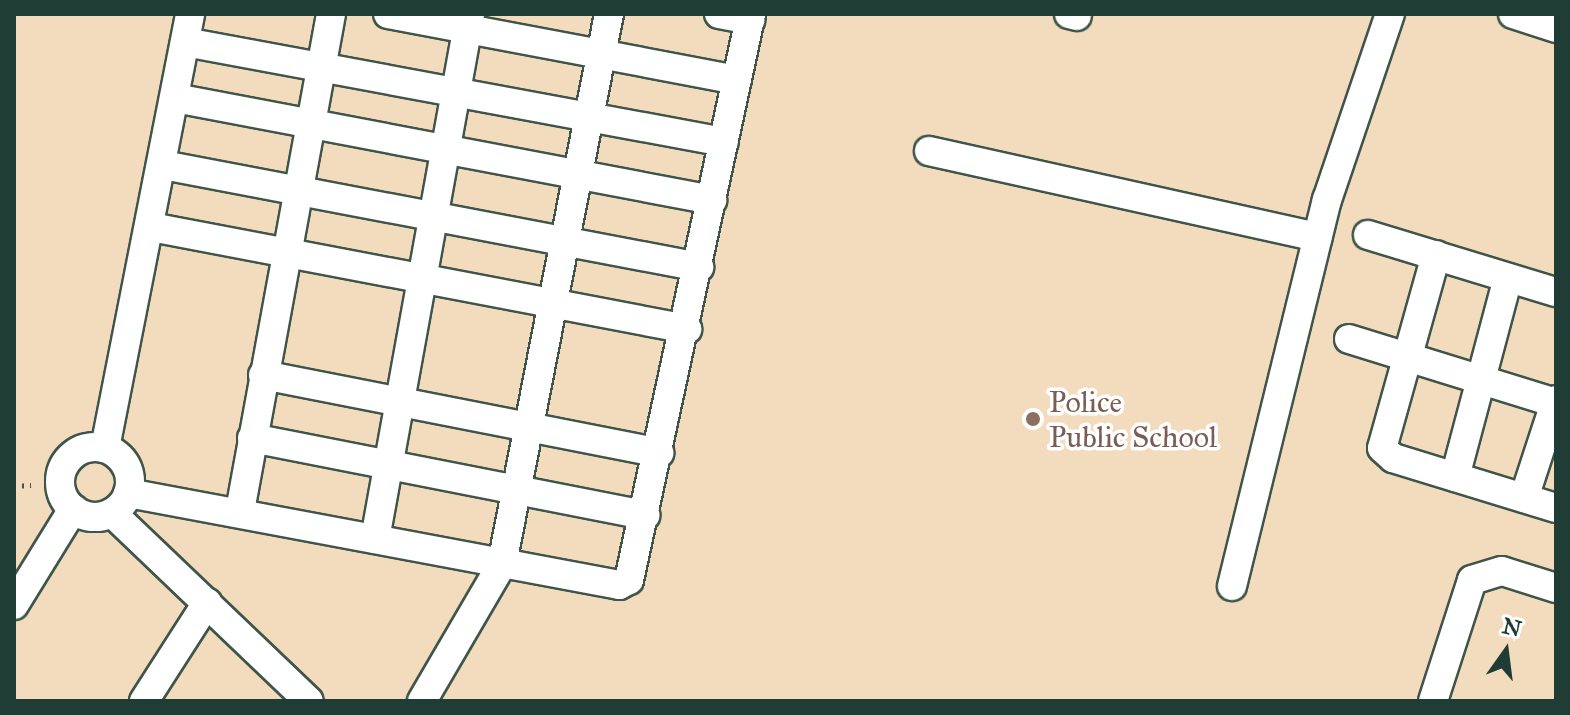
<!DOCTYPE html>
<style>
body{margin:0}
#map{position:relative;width:1570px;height:715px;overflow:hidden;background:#f3dbbd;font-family:"IM FELL Great Primer",serif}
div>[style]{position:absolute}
.path>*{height:5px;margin-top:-2.5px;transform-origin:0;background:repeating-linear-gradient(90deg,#3f5549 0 2px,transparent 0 8px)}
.roads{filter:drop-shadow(2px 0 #3f5549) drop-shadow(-2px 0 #3f5549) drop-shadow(0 2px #3f5549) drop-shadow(0 -2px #3f5549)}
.minor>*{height:28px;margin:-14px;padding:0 14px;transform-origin:14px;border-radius:14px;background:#fff}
.minor>.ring{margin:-14px;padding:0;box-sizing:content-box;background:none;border:28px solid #fff;border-radius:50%}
.dots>*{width:22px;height:22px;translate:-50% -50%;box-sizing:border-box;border:4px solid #fff;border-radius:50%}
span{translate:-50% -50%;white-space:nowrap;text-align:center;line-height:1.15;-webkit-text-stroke:7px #fff;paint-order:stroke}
.education-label{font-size:30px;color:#785e54}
.left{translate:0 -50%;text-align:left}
.frame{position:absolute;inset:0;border:16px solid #1f3d34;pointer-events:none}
.north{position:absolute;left:1466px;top:611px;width:80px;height:80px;-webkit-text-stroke:6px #fff;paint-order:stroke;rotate:14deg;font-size:22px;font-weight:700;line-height:32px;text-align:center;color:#1f3d34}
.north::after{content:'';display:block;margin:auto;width:28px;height:36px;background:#1f3d34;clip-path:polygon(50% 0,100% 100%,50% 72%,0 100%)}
</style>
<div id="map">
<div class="path">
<i style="left:14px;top:486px;width:17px;rotate:-3deg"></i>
</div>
<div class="roads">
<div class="minor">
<i style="left:388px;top:14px;width:355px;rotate:10.7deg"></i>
<i style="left:719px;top:14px;width:32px;rotate:11deg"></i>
<i style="left:1069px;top:14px;width:8px;rotate:14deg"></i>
<i style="left:1513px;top:14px;width:45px;rotate:18deg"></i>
<i style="left:185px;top:42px;width:548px;rotate:10.51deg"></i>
<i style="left:175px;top:98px;width:547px;rotate:10.75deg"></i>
<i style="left:929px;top:151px;width:398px;rotate:12.5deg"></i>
<i style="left:163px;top:165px;width:546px;rotate:10.77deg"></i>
<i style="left:151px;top:227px;width:546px;rotate:10.77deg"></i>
<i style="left:1368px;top:235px;width:196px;rotate:16.9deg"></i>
<i style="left:1436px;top:255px;width:200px;rotate:105.6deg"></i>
<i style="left:1382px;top:448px;width:15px;rotate:42deg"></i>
<i style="left:1393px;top:458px;width:170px;rotate:17.1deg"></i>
<i style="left:1349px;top:339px;width:217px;rotate:17.2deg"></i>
<i style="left:263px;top:375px;width:404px;rotate:11.1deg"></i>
<i style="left:252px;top:438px;width:401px;rotate:11.1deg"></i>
<i class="ring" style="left:60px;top:447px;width:42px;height:42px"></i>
<i style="left:105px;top:448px;width:442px;rotate:-78.9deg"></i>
<i style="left:1455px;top:477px;width:206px;rotate:-75.1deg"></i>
<i style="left:128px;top:493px;width:500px;rotate:10.6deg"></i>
<i style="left:619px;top:585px;width:11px;rotate:-27deg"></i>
<i style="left:629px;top:580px;width:579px;rotate:-77.84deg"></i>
<i style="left:1524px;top:498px;width:103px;rotate:-71.9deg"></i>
<i style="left:240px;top:511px;width:505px;rotate:-79.62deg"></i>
<i style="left:112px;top:513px;width:272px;rotate:43.7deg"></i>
<i style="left:375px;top:539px;width:534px;rotate:-79.74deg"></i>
<i style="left:1232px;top:586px;width:398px;rotate:-76.2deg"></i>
<i style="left:1327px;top:200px;width:196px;rotate:-71.3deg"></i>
<i style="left:14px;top:605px;width:113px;rotate:-58.4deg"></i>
<i style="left:144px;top:701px;width:117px;rotate:-57.3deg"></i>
<i style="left:422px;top:701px;width:159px;rotate:-59.7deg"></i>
<i style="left:502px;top:564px;width:560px;rotate:-78.99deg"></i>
<i style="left:1433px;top:701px;width:127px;rotate:-72.1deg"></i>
<i style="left:1472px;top:580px;width:31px;rotate:-17deg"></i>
<i style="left:1502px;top:571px;width:57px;rotate:17.5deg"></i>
</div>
</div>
<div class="dots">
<i style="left:1033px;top:419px;background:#8d6e63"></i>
</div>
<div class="education-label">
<span class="left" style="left:1049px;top:419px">Police<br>Public School</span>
</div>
<div class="frame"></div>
<div class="north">N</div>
</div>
